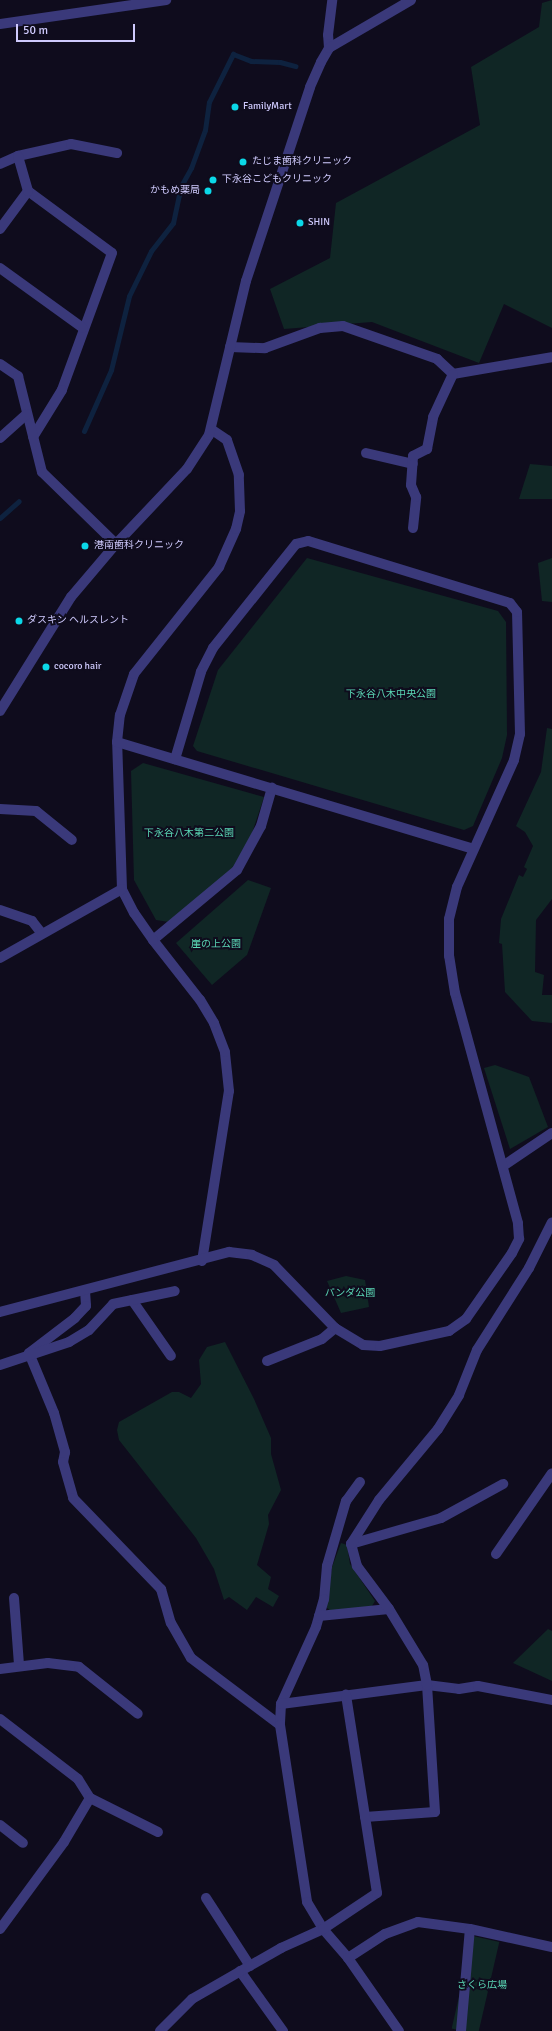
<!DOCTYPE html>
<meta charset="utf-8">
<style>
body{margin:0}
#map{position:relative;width:552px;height:2031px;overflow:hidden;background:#0f0c1d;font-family:Signika,"Noto Sans JP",sans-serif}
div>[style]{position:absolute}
.green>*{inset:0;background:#102625;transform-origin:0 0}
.stream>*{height:5px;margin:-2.5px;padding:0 2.5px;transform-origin:2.5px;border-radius:2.5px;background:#0e223f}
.minor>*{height:10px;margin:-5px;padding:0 5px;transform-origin:5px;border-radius:5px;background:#3a397a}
.tertiary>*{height:10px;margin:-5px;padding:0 5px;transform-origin:5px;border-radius:5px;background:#3a397a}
.dots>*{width:11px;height:11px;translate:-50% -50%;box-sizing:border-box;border:2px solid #0f0c1d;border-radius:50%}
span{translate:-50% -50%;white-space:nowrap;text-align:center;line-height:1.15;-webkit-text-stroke:4px #0f0c1d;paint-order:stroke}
.poi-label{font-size:10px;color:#cfcafd}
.left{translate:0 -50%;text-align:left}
.right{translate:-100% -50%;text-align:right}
.park-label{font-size:10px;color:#5bd8b6}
.scale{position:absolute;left:16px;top:24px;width:119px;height:18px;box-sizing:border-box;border:2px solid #cfcafd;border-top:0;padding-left:5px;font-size:12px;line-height:14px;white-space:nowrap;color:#cfcafd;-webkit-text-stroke:3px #0f0c1d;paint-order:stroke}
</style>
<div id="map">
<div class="green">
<i style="clip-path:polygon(552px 0,552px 328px,504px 304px,479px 363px,372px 322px,284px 329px,270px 289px,330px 258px,336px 203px,480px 125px,471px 67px,539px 27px,542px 3px)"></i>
<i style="clip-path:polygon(530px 464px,552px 466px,552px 499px,519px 499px)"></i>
<i style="clip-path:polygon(307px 558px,498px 611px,506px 622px,507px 735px,502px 758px,473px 826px,464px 830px,197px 751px,193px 746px,218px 670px)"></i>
<i style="clip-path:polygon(552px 558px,552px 602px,542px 601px,538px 563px)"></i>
<i style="clip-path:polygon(547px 728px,552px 729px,552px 899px,536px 920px,535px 972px,544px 975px,542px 995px,552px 995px,552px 1023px,532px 1021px,505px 992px,502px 944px,499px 943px,501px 919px,519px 875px,523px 877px,527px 869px,524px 867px,533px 846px,525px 832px,516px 826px,541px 772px)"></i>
<i style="clip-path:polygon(143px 763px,264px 797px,250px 839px,234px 869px,169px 922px,156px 920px,134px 880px,131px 771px)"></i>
<i style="clip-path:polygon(248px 880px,271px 888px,247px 955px,212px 985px,176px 943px)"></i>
<i style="clip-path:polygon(495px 1065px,529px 1077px,548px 1127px,510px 1149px,484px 1068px)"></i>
<i style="clip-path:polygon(346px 1276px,365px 1280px,369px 1307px,341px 1313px,327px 1281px)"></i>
<i style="clip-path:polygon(225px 1342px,254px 1399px,271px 1438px,271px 1454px,281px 1490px,268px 1515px,269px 1524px,257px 1565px,271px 1577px,268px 1589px,279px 1596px,273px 1607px,256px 1597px,247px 1610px,229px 1597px,224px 1600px,214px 1569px,196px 1538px,119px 1440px,117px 1430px,119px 1422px,172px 1392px,179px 1392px,191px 1398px,201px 1384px,199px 1360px,207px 1347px)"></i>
<i style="clip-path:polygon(341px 1543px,347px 1545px,350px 1564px,375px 1601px,372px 1606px,332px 1612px,326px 1607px,332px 1567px)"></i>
<i style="clip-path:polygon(548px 1629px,552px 1631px,552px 1681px,513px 1663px)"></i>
<i style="left:473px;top:1936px;width:27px;height:95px;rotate:13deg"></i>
</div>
<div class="stream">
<i style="left:84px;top:431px;width:67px;rotate:-66.1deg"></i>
<i style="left:111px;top:370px;width:76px;rotate:-76.3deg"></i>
<i style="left:129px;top:296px;width:50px;rotate:-63.9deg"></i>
<i style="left:151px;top:251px;width:36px;rotate:-52deg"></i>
<i style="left:173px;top:223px;width:38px;rotate:-78deg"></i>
<i style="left:181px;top:186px;width:21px;rotate:-61deg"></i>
<i style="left:191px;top:168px;width:40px;rotate:-69.8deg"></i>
<i style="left:205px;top:130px;width:28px;rotate:-82deg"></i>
<i style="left:209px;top:102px;width:54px;rotate:-63.4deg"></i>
<i style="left:233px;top:54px;width:19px;rotate:21deg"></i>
<i style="left:251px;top:61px;width:29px;rotate:2deg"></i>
<i style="left:280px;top:62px;width:16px;rotate:15deg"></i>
<i style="left:0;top:518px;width:25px;rotate:-42deg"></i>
</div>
<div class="minor">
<i style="left:0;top:24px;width:168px;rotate:-8.2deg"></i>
<i style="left:0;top:164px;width:20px;rotate:-24deg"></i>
<i style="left:18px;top:156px;width:54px;rotate:-12.8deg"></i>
<i style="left:71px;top:144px;width:47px;rotate:11.1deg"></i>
<i style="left:28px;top:191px;width:104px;rotate:36.4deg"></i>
<i style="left:112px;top:253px;width:146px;rotate:110.1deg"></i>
<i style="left:62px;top:390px;width:55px;rotate:121.7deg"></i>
<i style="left:0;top:229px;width:47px;rotate:-53.6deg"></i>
<i style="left:28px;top:191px;width:36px;rotate:-106deg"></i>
<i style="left:0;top:268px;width:102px;rotate:35.9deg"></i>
<i style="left:230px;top:347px;width:35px;rotate:2deg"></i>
<i style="left:265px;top:348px;width:59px;rotate:-20deg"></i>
<i style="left:320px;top:328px;width:23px;rotate:-5deg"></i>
<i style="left:343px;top:326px;width:100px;rotate:19.3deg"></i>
<i style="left:437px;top:359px;width:22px;rotate:43deg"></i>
<i style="left:453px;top:374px;width:100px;rotate:-9.7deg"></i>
<i style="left:0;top:364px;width:22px;rotate:34deg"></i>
<i style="left:18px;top:376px;width:99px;rotate:76deg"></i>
<i style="left:42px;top:472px;width:103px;rotate:44.2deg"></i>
<i style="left:0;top:438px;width:36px;rotate:-42deg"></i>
<i style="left:366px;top:453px;width:48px;rotate:13.2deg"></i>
<i style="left:413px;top:528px;width:31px;rotate:-84deg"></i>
<i style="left:416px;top:497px;width:13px;rotate:-113deg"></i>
<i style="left:411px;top:485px;width:29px;rotate:-86deg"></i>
<i style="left:413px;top:456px;width:16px;rotate:-27deg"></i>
<i style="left:427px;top:449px;width:33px;rotate:-79deg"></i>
<i style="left:433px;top:417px;width:47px;rotate:-65.1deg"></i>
<i style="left:0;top:809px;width:36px;rotate:3deg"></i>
<i style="left:36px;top:811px;width:46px;rotate:38.9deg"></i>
<i style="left:0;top:910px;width:34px;rotate:19deg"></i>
<i style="left:32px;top:921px;width:16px;rotate:52deg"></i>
<i style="left:153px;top:940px;width:109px;rotate:-39.8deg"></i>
<i style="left:237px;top:870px;width:50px;rotate:-61.4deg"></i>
<i style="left:261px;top:826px;width:40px;rotate:-74deg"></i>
<i style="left:503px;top:1166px;width:59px;rotate:-34deg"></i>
<i style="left:202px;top:1261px;width:172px;rotate:-81deg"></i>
<i style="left:229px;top:1091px;width:39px;rotate:-96deg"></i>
<i style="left:225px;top:1052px;width:31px;rotate:-111deg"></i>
<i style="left:214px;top:1023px;width:27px;rotate:-121deg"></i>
<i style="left:200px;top:1000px;width:76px;rotate:-128.1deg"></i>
<i style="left:153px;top:940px;width:33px;rotate:-125deg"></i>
<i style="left:134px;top:913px;width:27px;rotate:-117deg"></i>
<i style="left:122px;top:889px;width:147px;rotate:-91.9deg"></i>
<i style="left:117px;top:742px;width:27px;rotate:-84deg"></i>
<i style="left:120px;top:715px;width:43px;rotate:-71.1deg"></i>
<i style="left:134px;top:674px;width:137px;rotate:-51.5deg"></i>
<i style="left:219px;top:567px;width:42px;rotate:-65.9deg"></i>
<i style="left:236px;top:529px;width:18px;rotate:-77deg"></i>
<i style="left:240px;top:511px;width:36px;rotate:-92deg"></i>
<i style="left:239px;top:475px;width:37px;rotate:-109deg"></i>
<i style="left:227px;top:440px;width:18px;rotate:-146deg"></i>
<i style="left:85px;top:1291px;width:15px;rotate:86deg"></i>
<i style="left:86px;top:1306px;width:16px;rotate:133deg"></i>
<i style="left:75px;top:1318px;width:58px;rotate:142.7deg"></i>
<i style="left:29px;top:1353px;width:65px;rotate:67.4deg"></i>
<i style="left:54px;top:1413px;width:41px;rotate:74.2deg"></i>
<i style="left:65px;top:1452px;width:10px;rotate:101deg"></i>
<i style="left:63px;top:1462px;width:37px;rotate:74deg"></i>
<i style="left:73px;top:1498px;width:127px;rotate:46deg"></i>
<i style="left:161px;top:1589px;width:35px;rotate:74deg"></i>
<i style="left:171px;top:1623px;width:40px;rotate:60.3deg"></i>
<i style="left:191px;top:1658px;width:111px;rotate:37deg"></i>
<i style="left:132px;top:1300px;width:68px;rotate:55.1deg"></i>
<i style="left:267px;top:1361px;width:59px;rotate:-21.8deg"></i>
<i style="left:322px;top:1339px;width:17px;rotate:-40deg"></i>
<i style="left:0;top:1365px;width:73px;rotate:-18.4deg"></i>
<i style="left:69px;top:1342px;width:23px;rotate:-31deg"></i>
<i style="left:89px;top:1330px;width:35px;rotate:-47deg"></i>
<i style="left:113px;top:1304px;width:63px;rotate:-11.8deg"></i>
<i style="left:360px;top:1482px;width:24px;rotate:126deg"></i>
<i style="left:346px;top:1501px;width:68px;rotate:106.3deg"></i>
<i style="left:327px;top:1566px;width:33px;rotate:95deg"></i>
<i style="left:324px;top:1599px;width:29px;rotate:106deg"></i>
<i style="left:316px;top:1627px;width:85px;rotate:114.4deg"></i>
<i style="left:281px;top:1704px;width:21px;rotate:93deg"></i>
<i style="left:280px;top:1725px;width:179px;rotate:81.3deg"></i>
<i style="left:307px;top:1902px;width:31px;rotate:59deg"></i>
<i style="left:323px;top:1929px;width:38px;rotate:49deg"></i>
<i style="left:348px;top:1958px;width:89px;rotate:55.1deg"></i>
<i style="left:351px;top:1544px;width:94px;rotate:-16.1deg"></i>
<i style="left:441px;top:1518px;width:71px;rotate:-28.7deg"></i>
<i style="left:496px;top:1554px;width:98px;rotate:-55.3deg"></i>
<i style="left:14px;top:1598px;width:67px;rotate:85.7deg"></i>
<i style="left:319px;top:1616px;width:70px;rotate:-5.7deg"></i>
<i style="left:0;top:1669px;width:48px;rotate:-7.1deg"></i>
<i style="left:48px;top:1663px;width:31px;rotate:7deg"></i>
<i style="left:79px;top:1667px;width:75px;rotate:38.5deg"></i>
<i style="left:281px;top:1704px;width:147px;rotate:-7.4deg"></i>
<i style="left:427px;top:1685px;width:32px;rotate:7deg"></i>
<i style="left:459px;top:1689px;width:19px;rotate:-9deg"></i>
<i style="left:478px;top:1686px;width:75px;rotate:10.7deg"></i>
<i style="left:0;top:1719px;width:98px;rotate:37.6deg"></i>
<i style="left:78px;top:1779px;width:22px;rotate:58deg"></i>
<i style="left:90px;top:1798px;width:51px;rotate:120.6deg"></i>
<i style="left:64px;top:1842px;width:108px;rotate:126.3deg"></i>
<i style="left:90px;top:1798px;width:76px;rotate:26.6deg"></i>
<i style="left:365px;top:1817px;width:70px;rotate:-4.1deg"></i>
<i style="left:435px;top:1812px;width:127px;rotate:-93.6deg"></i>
<i style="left:427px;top:1685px;width:20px;rotate:-101deg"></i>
<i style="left:423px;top:1665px;width:66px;rotate:-121.3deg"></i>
<i style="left:389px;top:1609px;width:54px;rotate:-126.7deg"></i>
<i style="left:357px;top:1566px;width:23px;rotate:-105deg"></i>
<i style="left:351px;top:1544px;width:52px;rotate:-57.5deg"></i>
<i style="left:379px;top:1500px;width:92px;rotate:-50.3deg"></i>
<i style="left:438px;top:1429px;width:40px;rotate:-58deg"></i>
<i style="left:459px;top:1395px;width:48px;rotate:-68.2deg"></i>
<i style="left:477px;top:1350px;width:97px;rotate:-57.6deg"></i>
<i style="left:529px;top:1268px;width:51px;rotate:-63.4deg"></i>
<i style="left:0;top:1825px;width:29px;rotate:38deg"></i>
<i style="left:206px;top:1898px;width:81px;rotate:57.1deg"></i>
<i style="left:348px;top:1958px;width:44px;rotate:-33deg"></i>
<i style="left:385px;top:1934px;width:35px;rotate:-20deg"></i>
<i style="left:418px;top:1922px;width:52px;rotate:7.7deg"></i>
<i style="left:470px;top:1929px;width:84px;rotate:12.4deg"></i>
<i style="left:240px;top:1971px;width:74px;rotate:54.4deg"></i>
<i style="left:160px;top:2031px;width:45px;rotate:-45deg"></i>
<i style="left:192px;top:1999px;width:103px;rotate:-29.8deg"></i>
<i style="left:281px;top:1948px;width:46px;rotate:-24.3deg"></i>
<i style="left:323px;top:1929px;width:65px;rotate:-33.7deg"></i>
<i style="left:377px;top:1893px;width:201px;rotate:-98.9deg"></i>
<i style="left:461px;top:2031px;width:102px;rotate:-85deg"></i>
</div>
<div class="tertiary">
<i style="left:329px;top:48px;width:13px;rotate:-94deg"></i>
<i style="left:328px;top:35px;width:35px;rotate:-83deg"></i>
<i style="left:0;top:711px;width:134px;rotate:-58.1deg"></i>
<i style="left:71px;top:597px;width:70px;rotate:-49.7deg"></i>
<i style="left:116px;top:544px;width:103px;rotate:-46.6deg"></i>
<i style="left:187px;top:469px;width:40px;rotate:-57.1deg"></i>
<i style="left:209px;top:435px;width:158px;rotate:-76.5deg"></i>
<i style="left:246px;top:281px;width:204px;rotate:-71.7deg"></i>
<i style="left:310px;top:87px;width:27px;rotate:-66deg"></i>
<i style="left:321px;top:62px;width:16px;rotate:-60deg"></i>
<i style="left:329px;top:48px;width:95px;rotate:-30.3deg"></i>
<i style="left:117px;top:742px;width:372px;rotate:16.7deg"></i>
<i style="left:0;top:958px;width:140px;rotate:-29.5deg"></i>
<i style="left:0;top:1312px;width:237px;rotate:-14.7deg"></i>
<i style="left:229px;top:1252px;width:23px;rotate:7deg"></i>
<i style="left:252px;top:1255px;width:24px;rotate:24deg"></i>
<i style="left:274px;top:1265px;width:88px;rotate:45.9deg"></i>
<i style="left:335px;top:1328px;width:33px;rotate:31deg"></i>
<i style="left:363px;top:1345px;width:17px;rotate:3deg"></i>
<i style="left:380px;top:1346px;width:71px;rotate:-12.3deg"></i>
<i style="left:449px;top:1331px;width:21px;rotate:-35deg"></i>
<i style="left:466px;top:1319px;width:80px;rotate:-55.1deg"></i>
<i style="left:512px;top:1253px;width:16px;rotate:-63deg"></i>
<i style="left:519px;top:1239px;width:16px;rotate:-94deg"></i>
<i style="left:518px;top:1223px;width:238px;rotate:-105.3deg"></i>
<i style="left:455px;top:993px;width:37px;rotate:-99deg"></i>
<i style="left:449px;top:956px;width:37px;rotate:-90deg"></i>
<i style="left:449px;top:919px;width:33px;rotate:-76deg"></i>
<i style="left:457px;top:887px;width:139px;rotate:-65.8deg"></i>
<i style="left:514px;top:760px;width:27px;rotate:-77deg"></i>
<i style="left:520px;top:734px;width:122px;rotate:-91.4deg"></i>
<i style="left:517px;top:612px;width:11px;rotate:-128deg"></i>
<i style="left:510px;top:603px;width:211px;rotate:-162.9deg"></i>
<i style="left:308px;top:541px;width:12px;rotate:166deg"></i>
<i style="left:296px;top:544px;width:133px;rotate:128.6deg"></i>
<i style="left:213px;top:648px;width:27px;rotate:117deg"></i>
<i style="left:201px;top:672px;width:91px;rotate:106.6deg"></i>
</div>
<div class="dots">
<i style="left:235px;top:107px;background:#0bd8e8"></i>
<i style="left:243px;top:162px;background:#0bd8e8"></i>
<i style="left:213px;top:180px;background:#0bd8e8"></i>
<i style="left:208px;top:191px;background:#0bd8e8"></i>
<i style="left:300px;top:223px;background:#0bd8e8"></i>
<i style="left:85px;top:546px;background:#0bd8e8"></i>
<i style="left:19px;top:621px;background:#0bd8e8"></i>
<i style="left:46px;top:667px;background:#0bd8e8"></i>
</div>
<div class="poi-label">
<span class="left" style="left:243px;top:107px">FamilyMart</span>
<span class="left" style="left:252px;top:162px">たじま歯科クリニック</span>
<span class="left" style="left:222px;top:180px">下永谷こどもクリニック</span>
<span class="right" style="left:200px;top:191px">かもめ薬局</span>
<span class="left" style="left:308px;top:223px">SHIN</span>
<span class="left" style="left:94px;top:546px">港南歯科クリニック</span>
<span class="left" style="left:27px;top:621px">ダスキン ヘルスレント</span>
<span class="left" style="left:54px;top:667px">cocoro hair</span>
</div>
<div class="park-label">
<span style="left:391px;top:695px">下永谷八木中央公園</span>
<span style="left:189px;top:834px">下永谷八木第二公園</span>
<span style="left:216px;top:945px">崖の上公園</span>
<span style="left:350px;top:1294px">パンダ公園</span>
<span style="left:482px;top:1986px">さくら広場</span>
</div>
<div class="scale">50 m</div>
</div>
